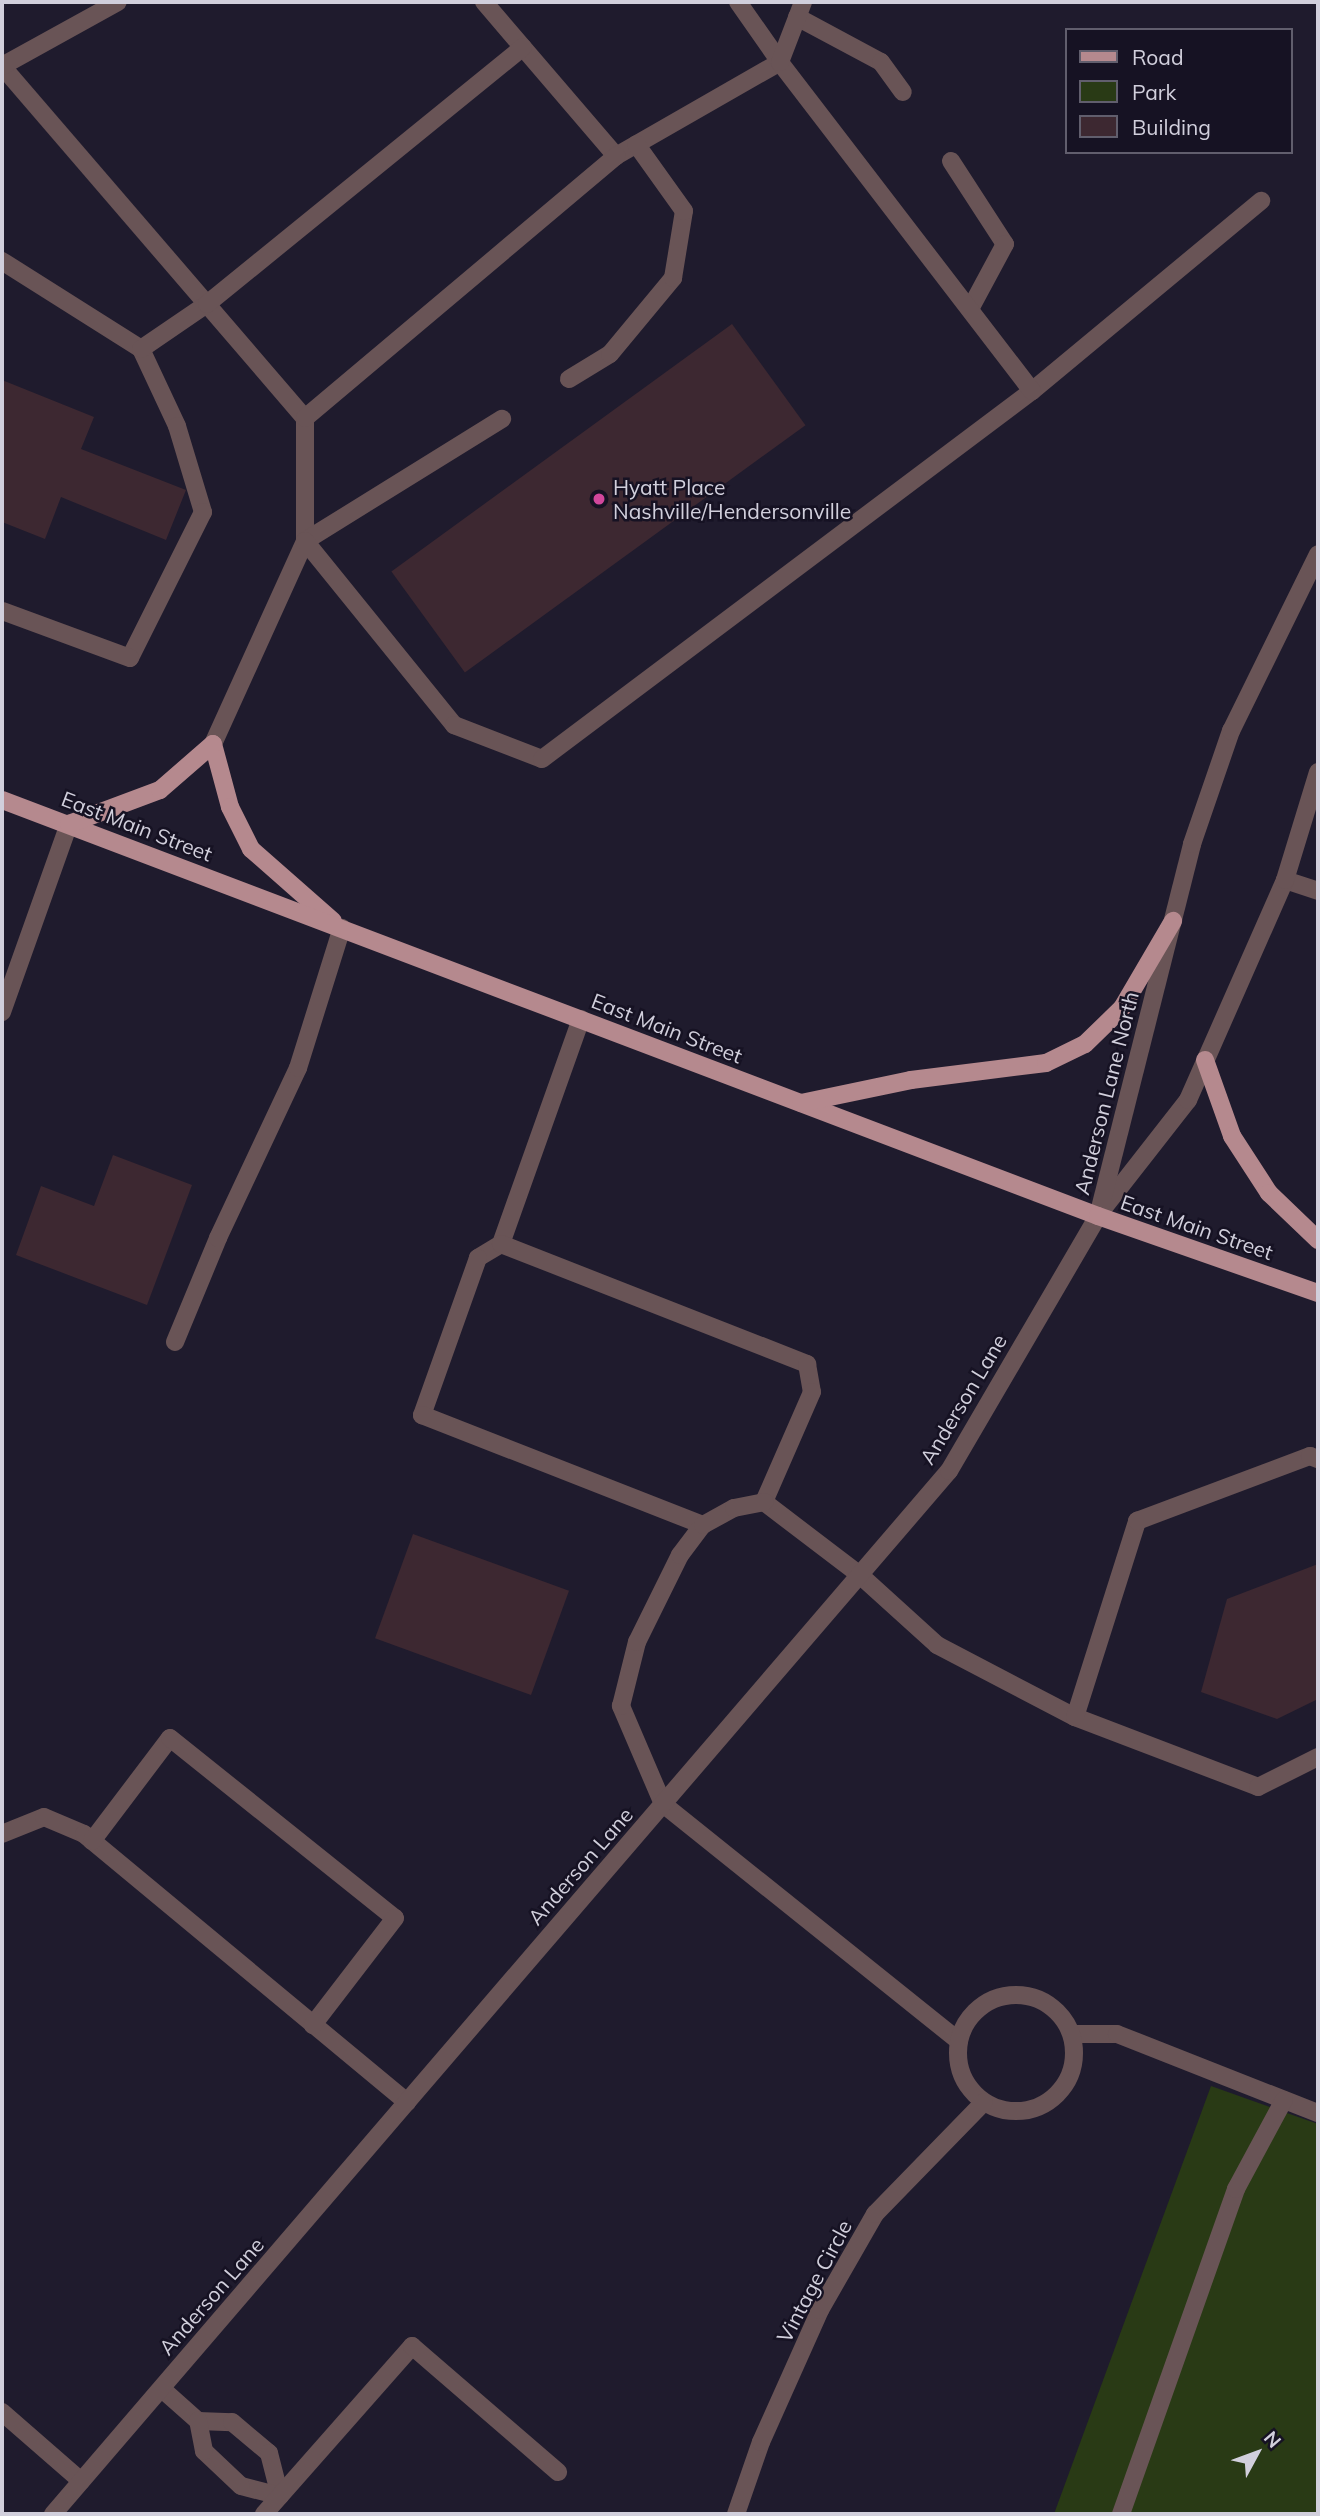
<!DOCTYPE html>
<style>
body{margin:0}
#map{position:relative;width:1320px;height:2516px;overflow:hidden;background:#1f1b2d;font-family:Mulish,sans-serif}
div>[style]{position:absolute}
.green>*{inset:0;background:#293a15}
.building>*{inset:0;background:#3d2831;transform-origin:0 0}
.service>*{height:18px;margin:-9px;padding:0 9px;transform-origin:9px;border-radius:9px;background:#695456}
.minor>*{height:18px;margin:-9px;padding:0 9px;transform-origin:9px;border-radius:9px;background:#695456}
.minor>.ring{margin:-9px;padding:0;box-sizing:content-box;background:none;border:18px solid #695456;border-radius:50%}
.tertiary>*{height:18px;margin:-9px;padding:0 9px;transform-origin:9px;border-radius:9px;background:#695456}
.primary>*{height:18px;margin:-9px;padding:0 9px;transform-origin:9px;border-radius:9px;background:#b5898e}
.dots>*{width:19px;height:19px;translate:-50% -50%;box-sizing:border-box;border:4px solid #161223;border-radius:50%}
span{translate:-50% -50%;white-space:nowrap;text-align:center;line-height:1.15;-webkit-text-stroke:5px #161223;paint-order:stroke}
.poi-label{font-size:21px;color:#d1cfdc}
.left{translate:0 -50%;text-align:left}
.street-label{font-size:21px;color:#d1cfdc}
.frame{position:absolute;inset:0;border:4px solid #d1cfdc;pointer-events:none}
.legend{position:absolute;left:1065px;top:28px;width:228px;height:126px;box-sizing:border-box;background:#161223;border:2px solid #615e6d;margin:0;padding:9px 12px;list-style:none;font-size:21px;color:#d1cfdc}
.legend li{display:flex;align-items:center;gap:14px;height:35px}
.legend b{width:35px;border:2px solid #615e6d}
.north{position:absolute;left:1222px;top:2418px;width:70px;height:70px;-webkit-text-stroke:5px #161223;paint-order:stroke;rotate:49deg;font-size:19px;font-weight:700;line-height:28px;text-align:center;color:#d1cfdc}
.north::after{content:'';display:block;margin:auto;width:24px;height:32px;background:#d1cfdc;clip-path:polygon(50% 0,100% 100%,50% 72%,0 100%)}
</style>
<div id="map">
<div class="green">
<i style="clip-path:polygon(1211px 2086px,1318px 2124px,1318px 2514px,1054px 2514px)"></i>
</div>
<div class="building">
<i style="left:732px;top:324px;width:125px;height:421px;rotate:54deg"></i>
<i style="clip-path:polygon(2px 380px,94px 417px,81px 449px,186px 490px,166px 540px,61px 497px,45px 539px,2px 522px)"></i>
<i style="clip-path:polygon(113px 1155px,192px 1185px,147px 1305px,16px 1255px,41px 1186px,94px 1206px)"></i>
<i style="left:413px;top:1534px;width:166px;height:111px;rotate:20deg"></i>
<i style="clip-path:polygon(1318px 1564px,1318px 1699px,1277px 1719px,1201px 1692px,1227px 1599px)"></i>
</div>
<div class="service">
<i style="left:484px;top:2px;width:203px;rotate:49.4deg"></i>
<i style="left:616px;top:156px;width:189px;rotate:-29.8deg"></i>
<i style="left:780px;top:62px;width:73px;rotate:-125deg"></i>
<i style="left:797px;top:17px;width:95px;rotate:28.2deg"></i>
<i style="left:881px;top:62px;width:37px;rotate:54deg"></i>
<i style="left:2px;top:66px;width:464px;rotate:49.3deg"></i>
<i style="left:305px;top:418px;width:123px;rotate:90deg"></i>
<i style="left:951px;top:161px;width:99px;rotate:57deg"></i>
<i style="left:1005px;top:244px;width:74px;rotate:118.3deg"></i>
<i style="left:2px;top:261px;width:165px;rotate:32.3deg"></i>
<i style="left:141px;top:349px;width:85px;rotate:64.9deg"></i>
<i style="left:177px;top:426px;width:90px;rotate:73.2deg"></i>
<i style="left:203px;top:512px;width:163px;rotate:116.6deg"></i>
<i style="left:130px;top:658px;width:136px;rotate:-159.8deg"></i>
<i style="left:141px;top:349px;width:80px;rotate:-34.3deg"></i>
<i style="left:207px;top:304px;width:407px;rotate:-39.1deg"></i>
<i style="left:569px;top:379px;width:48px;rotate:-31.4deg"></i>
<i style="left:610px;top:354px;width:99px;rotate:-50.3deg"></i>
<i style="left:673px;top:278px;width:68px;rotate:-80.7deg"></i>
<i style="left:684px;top:211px;width:82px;rotate:-125.6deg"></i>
<i style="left:1032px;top:391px;width:298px;rotate:-39.7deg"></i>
<i style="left:305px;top:418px;width:407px;rotate:-40.1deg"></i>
<i style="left:305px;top:541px;width:232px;rotate:-31.8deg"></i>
<i style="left:213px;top:744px;width:223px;rotate:-65.6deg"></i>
<i style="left:305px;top:541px;width:237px;rotate:51deg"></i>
<i style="left:454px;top:725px;width:94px;rotate:21.1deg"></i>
<i style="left:542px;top:759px;width:613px;rotate:-36.91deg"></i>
<i style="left:1032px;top:391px;width:414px;rotate:-127.5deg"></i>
<i style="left:780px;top:62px;width:64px;rotate:-69deg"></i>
<i style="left:1285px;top:880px;width:35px;rotate:18deg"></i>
<i style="left:2px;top:1012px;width:200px;rotate:-70.4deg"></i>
<i style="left:581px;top:1019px;width:239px;rotate:109.6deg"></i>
<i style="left:501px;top:1244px;width:27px;rotate:149deg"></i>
<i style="left:478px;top:1258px;width:167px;rotate:109.6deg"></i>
<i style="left:422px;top:1415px;width:302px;rotate:21.4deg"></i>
<i style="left:501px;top:1244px;width:329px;rotate:21.4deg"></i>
<i style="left:807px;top:1364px;width:28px;rotate:80deg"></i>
<i style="left:812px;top:1392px;width:120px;rotate:113.6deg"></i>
<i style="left:764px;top:1502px;width:122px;rotate:37.3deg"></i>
<i style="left:861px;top:1576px;width:103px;rotate:42.2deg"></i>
<i style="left:937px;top:1645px;width:156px;rotate:27.6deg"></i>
<i style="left:1075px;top:1717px;width:196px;rotate:20.9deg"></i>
<i style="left:1258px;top:1787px;width:67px;rotate:-26.6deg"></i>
<i style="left:175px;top:1342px;width:113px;rotate:-67.5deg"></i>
<i style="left:218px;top:1238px;width:188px;rotate:-64.8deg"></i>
<i style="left:298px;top:1068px;width:147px;rotate:-72.6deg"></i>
<i style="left:1075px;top:1717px;width:206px;rotate:-72.4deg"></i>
<i style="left:1137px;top:1521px;width:185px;rotate:-20.6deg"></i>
<i style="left:1310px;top:1456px;width:9px;rotate:21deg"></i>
<i style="left:663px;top:1804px;width:107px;rotate:-113.2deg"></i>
<i style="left:621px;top:1706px;width:66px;rotate:-76deg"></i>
<i style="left:637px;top:1642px;width:97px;rotate:-63.7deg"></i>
<i style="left:680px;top:1555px;width:38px;rotate:-53deg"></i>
<i style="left:703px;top:1525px;width:35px;rotate:-29deg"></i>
<i style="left:734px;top:1508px;width:31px;rotate:-11deg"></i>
<i style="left:2px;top:1834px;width:45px;rotate:-22deg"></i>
<i style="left:44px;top:1817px;width:43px;rotate:23deg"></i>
<i style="left:84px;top:1834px;width:420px;rotate:39.7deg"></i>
<i style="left:92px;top:1841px;width:129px;rotate:-52.9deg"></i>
<i style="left:170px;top:1738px;width:288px;rotate:38.7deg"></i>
<i style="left:395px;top:1918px;width:135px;rotate:127.5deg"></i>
<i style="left:1072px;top:2034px;width:45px"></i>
<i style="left:1117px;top:2034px;width:216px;rotate:21.5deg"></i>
<i style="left:162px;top:2389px;width:48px;rotate:41.6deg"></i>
<i style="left:2px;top:2412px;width:105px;rotate:41.1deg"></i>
<i style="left:198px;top:2421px;width:34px;rotate:2deg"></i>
<i style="left:232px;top:2422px;width:48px;rotate:40deg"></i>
<i style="left:269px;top:2453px;width:44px;rotate:75.7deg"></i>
<i style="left:280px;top:2496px;width:40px;rotate:-165.6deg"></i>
<i style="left:241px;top:2486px;width:51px;rotate:-136.6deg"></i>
<i style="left:204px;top:2451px;width:31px;rotate:-101deg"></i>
<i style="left:264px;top:2514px;width:224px;rotate:-48.6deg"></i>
<i style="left:412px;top:2346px;width:193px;rotate:40.8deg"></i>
<i style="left:1121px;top:2514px;width:345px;rotate:-70.5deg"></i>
<i style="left:1236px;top:2189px;width:101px;rotate:-61.7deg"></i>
</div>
<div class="minor">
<i style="left:663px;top:1804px;width:379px;rotate:38.7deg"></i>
<i class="ring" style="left:958px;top:1995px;width:98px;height:98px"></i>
<i style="left:53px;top:2514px;width:1375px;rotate:-49.34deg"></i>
<i style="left:949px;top:1471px;width:295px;rotate:-59.7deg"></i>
<i style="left:736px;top:2514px;width:76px;rotate:-70.9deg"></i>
<i style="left:761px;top:2442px;width:145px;rotate:-65.9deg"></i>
<i style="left:820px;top:2310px;width:111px;rotate:-60.2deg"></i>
<i style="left:875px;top:2214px;width:156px;rotate:-45.8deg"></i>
</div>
<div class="tertiary">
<i style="left:2px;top:66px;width:132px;rotate:-28.9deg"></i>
<i style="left:1102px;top:1210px;width:140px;rotate:-52deg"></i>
<i style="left:1188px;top:1100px;width:240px;rotate:-66.2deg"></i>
<i style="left:1285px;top:880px;width:113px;rotate:-73deg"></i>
<i style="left:1098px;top:1216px;width:384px;rotate:-75.8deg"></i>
<i style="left:1192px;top:844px;width:120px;rotate:-71deg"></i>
<i style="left:1231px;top:731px;width:197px;rotate:-63.8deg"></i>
</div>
<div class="primary">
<i style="left:213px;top:744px;width:65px;rotate:74.9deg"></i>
<i style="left:230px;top:807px;width:47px;rotate:63.4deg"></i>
<i style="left:251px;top:849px;width:109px;rotate:41.3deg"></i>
<i style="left:2px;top:800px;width:1172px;rotate:20.78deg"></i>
<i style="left:1098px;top:1216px;width:233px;rotate:19.3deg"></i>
<i style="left:69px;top:824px;width:97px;rotate:-20.5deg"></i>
<i style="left:160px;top:790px;width:70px;rotate:-41deg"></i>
<i style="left:1205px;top:1060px;width:81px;rotate:70.4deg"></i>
<i style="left:1232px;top:1136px;width:68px;rotate:57deg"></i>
<i style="left:1269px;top:1193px;width:68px;rotate:43.8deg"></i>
<i style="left:801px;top:1103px;width:112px;rotate:-11.8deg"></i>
<i style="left:911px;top:1080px;width:136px;rotate:-7.2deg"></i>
<i style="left:1046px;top:1063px;width:43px;rotate:-26deg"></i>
<i style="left:1085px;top:1044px;width:52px;rotate:-44.2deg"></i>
<i style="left:1122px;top:1008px;width:101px;rotate:-59.6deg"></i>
</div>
<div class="dots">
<i style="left:599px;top:499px;background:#d1479c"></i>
</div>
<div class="poi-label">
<span class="left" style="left:613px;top:499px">Hyatt Place<br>Nashville/Hendersonville</span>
</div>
<div class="street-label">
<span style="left:137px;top:826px;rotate:21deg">East Main Street</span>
<span style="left:667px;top:1028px;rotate:21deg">East Main Street</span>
<span style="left:1106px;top:1093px;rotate:-76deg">Anderson Lane North</span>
<span style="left:1197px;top:1227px;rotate:19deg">East Main Street</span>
<span style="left:963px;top:1399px;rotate:-59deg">Anderson Lane</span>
<span style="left:580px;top:1866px;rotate:-49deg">Anderson Lane</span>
<span style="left:814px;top:2281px;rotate:-62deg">Vintage Circle</span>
<span style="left:211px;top:2296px;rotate:-49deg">Anderson Lane</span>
</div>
<div class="frame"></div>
<ul class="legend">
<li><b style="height:9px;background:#b5898e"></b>Road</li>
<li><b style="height:19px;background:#293a15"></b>Park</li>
<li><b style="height:19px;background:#3d2831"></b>Building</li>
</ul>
<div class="north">N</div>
</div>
